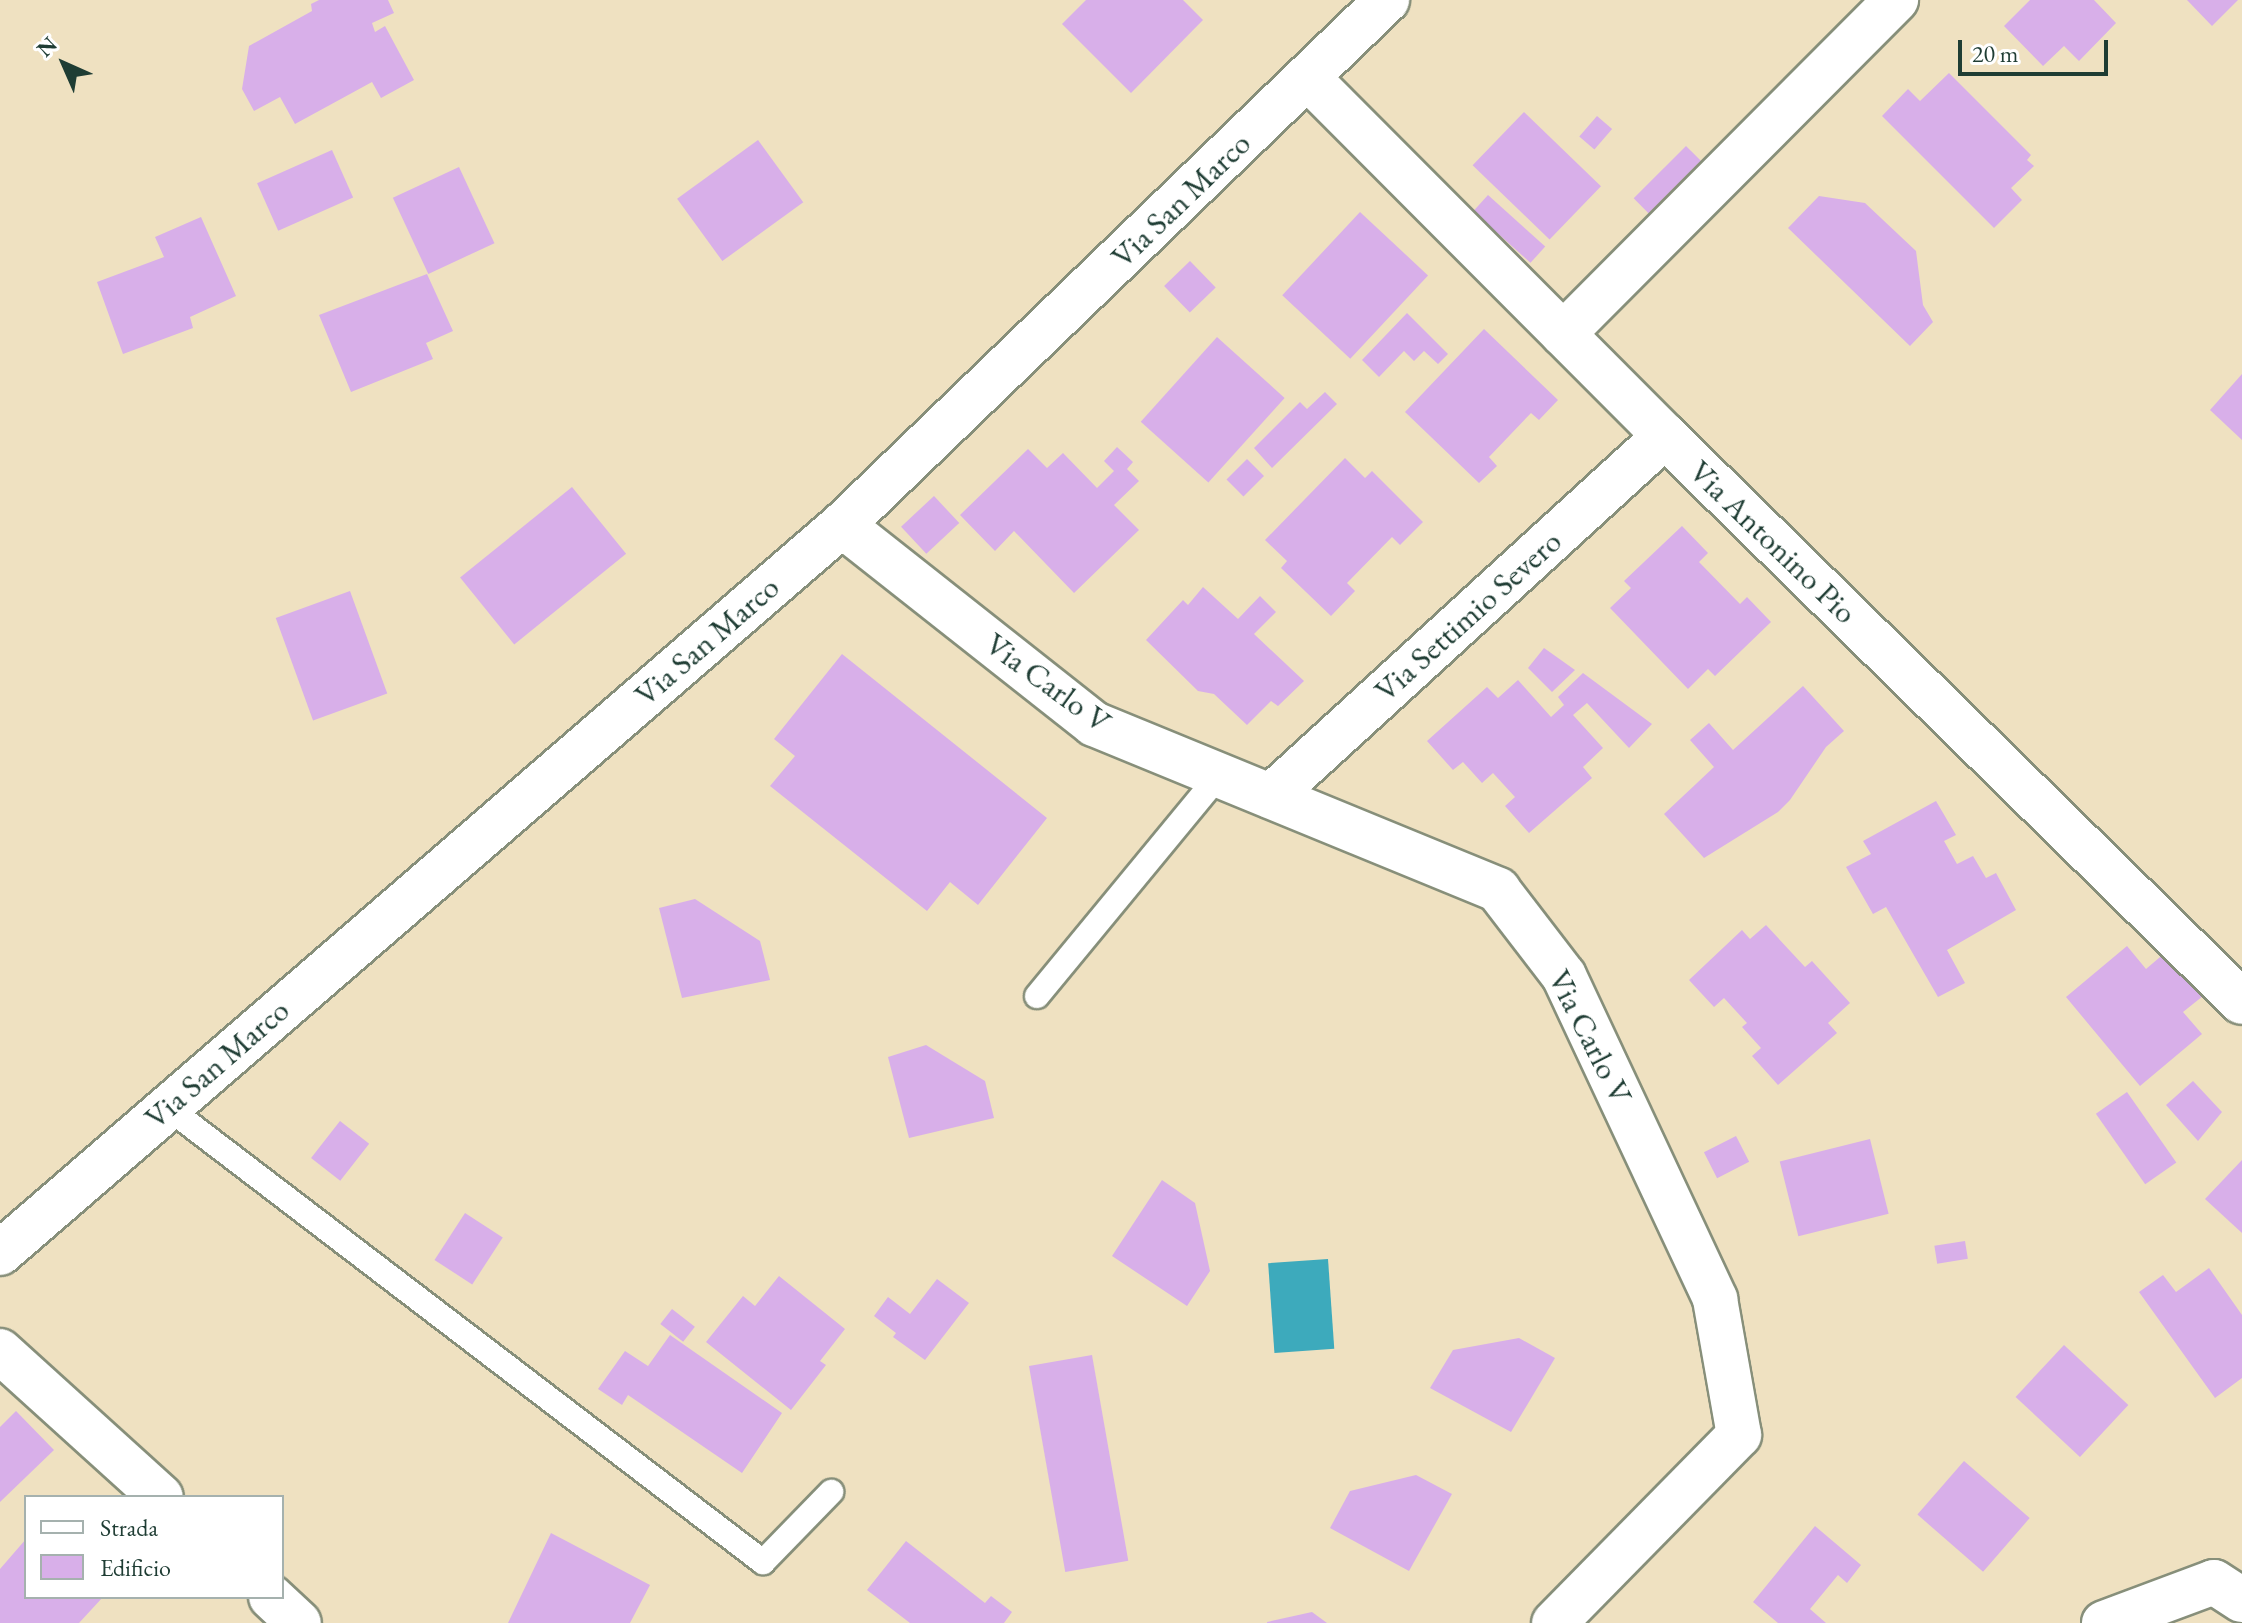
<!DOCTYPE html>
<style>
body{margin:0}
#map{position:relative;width:2242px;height:1623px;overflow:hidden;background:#efe1c1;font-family:"EB Garamond",serif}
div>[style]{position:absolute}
.water>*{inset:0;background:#3daabc;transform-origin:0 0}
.building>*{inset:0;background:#d8afe9;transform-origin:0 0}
.roads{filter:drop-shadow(2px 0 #878f7a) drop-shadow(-2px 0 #878f7a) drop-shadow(0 2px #878f7a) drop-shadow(0 -2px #878f7a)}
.service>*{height:24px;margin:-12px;padding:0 12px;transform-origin:12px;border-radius:12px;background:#fff}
.minor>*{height:44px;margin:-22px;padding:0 22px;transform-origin:22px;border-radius:22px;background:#fff}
span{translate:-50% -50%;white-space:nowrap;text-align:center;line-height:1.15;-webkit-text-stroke:8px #fff;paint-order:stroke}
.street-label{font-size:32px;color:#1f3d34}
.legend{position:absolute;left:24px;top:1495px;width:260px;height:104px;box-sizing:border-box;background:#fff;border:2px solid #a5b1ae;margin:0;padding:10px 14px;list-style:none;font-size:24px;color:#1f3d34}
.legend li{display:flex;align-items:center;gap:16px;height:40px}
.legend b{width:40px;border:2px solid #a5b1ae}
.north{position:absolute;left:24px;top:24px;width:80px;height:80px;-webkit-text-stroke:6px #fff;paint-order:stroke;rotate:315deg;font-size:22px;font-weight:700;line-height:32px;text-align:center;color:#1f3d34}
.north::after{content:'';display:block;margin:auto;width:28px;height:36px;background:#1f3d34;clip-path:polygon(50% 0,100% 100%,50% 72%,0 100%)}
.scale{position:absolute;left:1958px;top:40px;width:150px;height:36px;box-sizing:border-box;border:4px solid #1f3d34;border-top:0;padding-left:10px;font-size:24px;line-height:28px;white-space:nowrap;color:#1f3d34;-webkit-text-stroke:6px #fff;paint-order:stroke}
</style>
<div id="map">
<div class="water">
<i style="left:1328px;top:1259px;width:90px;height:60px;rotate:86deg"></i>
</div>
<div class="building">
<i style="clip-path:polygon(319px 0,388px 0,394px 13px,372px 23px,375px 32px,385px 26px,414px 80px,381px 98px,372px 82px,295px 124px,280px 97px,254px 111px,242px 89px,249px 46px,312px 11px,311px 4px)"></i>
<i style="clip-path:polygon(1086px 0,1183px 0,1203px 20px,1131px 93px,1062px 24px)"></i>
<i style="clip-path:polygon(2030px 0,2094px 0,2116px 23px,2079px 61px,2064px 46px,2043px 66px,2004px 26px)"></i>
<i style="clip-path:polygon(2187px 0,2238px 0,2212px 26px)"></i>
<i style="clip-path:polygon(1949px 73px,2031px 155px,2027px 160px,2034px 166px,2011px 188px,2022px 200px,1994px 228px,1882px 116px,1908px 89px,1920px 101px)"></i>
<i style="left:1524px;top:112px;width:107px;height:74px;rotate:44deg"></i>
<i style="left:1597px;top:116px;width:20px;height:27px;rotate:41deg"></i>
<i style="left:758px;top:140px;width:77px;height:100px;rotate:54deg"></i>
<i style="left:1686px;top:146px;width:21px;height:74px;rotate:45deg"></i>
<i style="left:332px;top:150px;width:52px;height:82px;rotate:66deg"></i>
<i style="left:459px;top:167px;width:84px;height:73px;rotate:65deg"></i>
<i style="left:1488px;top:195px;width:77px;height:22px;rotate:42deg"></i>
<i style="clip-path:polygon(1819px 196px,1865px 203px,1916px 251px,1923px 305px,1933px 322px,1910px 346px,1788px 228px)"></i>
<i style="left:1360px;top:212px;width:93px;height:114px;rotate:43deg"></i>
<i style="clip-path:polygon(201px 217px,236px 296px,190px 317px,193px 328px,123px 354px,97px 282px,164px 257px,155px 237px)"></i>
<i style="left:1190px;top:261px;width:37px;height:36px;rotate:46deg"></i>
<i style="clip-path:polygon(427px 274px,453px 331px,426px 343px,433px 359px,351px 392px,319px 315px)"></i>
<i style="clip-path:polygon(1407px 313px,1448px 354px,1438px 364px,1424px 351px,1414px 361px,1404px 351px,1379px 377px,1362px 360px)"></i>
<i style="clip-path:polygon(1484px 329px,1558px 400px,1539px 420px,1531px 413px,1489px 457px,1497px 466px,1479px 483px,1405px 412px)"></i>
<i style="left:1217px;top:337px;width:91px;height:114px;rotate:42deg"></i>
<i style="clip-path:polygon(2242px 374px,2242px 440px,2210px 410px)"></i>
<i style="clip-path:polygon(1325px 392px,1337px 404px,1272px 468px,1254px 448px,1300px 402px,1307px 409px)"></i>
<i style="clip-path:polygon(1117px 447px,1133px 462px,1127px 469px,1139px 481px,1114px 505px,1139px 530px,1074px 593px,1014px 531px,995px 551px,960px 515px,1028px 449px,1047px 468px,1063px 453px,1097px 488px,1114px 471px,1104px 461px)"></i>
<i style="clip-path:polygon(1345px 458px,1365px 478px,1372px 471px,1423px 522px,1400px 545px,1392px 537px,1347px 583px,1355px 591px,1331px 616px,1281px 568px,1287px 561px,1265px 540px)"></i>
<i style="left:1247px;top:459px;width:24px;height:29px;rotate:45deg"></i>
<i style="left:572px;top:487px;width:86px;height:144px;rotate:51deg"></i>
<i style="left:934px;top:496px;width:37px;height:45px;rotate:47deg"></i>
<i style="clip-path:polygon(1682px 526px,1708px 553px,1699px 562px,1740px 604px,1747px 597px,1771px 622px,1715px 676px,1708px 669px,1688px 689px,1610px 608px,1631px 588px,1624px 581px)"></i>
<i style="clip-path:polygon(1203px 587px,1238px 619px,1260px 596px,1276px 612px,1254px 634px,1304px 681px,1278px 706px,1271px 701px,1247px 725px,1214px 694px,1198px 691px,1146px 640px,1183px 600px,1188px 605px)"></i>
<i style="left:350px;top:591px;width:109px;height:79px;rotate:70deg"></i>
<i style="clip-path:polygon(1544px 648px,1575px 670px,1552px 692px,1528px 668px)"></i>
<i style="clip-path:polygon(842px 654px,1047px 818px,978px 905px,950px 882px,927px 911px,770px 786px,795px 756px,774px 739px)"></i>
<i style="clip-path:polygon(1583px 673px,1652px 724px,1629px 748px,1587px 703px,1573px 715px,1603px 748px,1583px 767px,1592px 778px,1529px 833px,1505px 806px,1515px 797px,1493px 773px,1482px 783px,1463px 762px,1453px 770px,1427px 741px,1487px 687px,1498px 698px,1518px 680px,1551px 717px,1564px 705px,1558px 697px)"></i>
<i style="clip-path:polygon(1803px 686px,1844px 731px,1826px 747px,1790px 800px,1778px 812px,1704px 858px,1664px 814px,1714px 767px,1690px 740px,1709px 723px,1733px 750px)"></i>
<i style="clip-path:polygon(1936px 801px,1956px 835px,1944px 841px,1957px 864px,1973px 856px,1986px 878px,1996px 873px,2016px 910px,1947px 950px,1965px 983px,1938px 997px,1886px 907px,1873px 914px,1846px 867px,1871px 854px,1863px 841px)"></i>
<i style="clip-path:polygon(695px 899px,760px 941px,770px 980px,682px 998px,659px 908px)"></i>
<i style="clip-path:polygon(1766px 925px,1805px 967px,1812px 961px,1850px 1003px,1828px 1023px,1837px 1033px,1778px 1085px,1752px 1056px,1761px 1048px,1742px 1027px,1747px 1023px,1724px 998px,1714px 1007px,1689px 980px,1742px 930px,1750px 939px)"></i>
<i style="clip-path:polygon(2127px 946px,2146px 969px,2166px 952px,2203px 996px,2183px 1012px,2202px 1034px,2140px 1086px,2066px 997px)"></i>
<i style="clip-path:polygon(926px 1045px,985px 1081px,994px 1118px,909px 1138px,888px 1057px)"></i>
<i style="clip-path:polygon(2193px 1081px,2222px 1112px,2198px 1141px,2166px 1105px)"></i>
<i style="left:2127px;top:1092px;width:86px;height:38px;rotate:55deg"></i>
<i style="left:340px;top:1121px;width:37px;height:47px;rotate:38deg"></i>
<i style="left:1736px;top:1136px;width:29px;height:36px;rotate:63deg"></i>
<i style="left:1870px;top:1139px;width:77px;height:93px;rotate:76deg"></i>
<i style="clip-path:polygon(2242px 1160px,2242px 1233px,2205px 1199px)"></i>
<i style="clip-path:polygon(1162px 1180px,1195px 1203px,1210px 1271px,1187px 1306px,1112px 1256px)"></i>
<i style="left:465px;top:1213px;width:45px;height:56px;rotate:33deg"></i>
<i style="left:1965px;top:1241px;width:18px;height:31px;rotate:81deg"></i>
<i style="clip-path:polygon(2209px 1268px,2242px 1315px,2242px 1378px,2215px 1398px,2139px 1292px,2163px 1275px,2176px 1292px)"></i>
<i style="clip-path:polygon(779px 1276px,845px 1329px,820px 1361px,826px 1365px,791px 1410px,706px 1342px,743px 1296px,755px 1306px)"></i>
<i style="clip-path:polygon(937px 1279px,969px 1303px,925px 1360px,893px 1337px,896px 1333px,874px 1316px,888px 1297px,910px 1314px)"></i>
<i style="left:672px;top:1309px;width:29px;height:19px;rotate:38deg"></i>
<i style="clip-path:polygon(670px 1335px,782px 1413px,742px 1473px,628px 1395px,622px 1405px,598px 1389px,625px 1351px,648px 1366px)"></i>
<i style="clip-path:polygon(1519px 1338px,1555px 1358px,1511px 1432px,1430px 1388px,1453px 1350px)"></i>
<i style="left:2064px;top:1345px;width:88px;height:71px;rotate:43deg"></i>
<i style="left:1092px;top:1355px;width:209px;height:64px;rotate:80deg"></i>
<i style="clip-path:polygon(16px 1411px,54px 1450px,0 1502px,0 1427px)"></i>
<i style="left:1964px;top:1461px;width:87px;height:71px;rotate:41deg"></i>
<i style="clip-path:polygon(1416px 1475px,1452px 1494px,1409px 1571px,1330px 1528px,1350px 1491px)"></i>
<i style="clip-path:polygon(1815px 1526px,1861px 1565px,1847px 1583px,1838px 1575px,1810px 1609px,1826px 1623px,1778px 1623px,1753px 1602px)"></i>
<i style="clip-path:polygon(551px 1533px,650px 1585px,630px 1623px,508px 1623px)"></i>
<i style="clip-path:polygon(26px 1539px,26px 1597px,103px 1597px,79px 1623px,0 1623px,0 1569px)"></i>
<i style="clip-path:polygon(906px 1541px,985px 1603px,991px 1596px,1012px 1612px,1004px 1623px,910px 1623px,867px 1590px)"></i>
<i style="clip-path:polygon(1312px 1612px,1327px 1623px,1267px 1623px,1267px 1622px)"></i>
</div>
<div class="roads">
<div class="service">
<i style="left:1037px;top:996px;width:286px;rotate:-50.5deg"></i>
<i style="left:167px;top:1107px;width:750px;rotate:37.36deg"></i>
<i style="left:763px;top:1562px;width:98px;rotate:-45.8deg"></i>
</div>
<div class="minor">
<i style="left:1308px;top:78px;width:506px;rotate:45.08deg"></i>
<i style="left:1665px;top:436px;width:808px;rotate:44.45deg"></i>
<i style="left:1563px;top:334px;width:472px;rotate:-45.1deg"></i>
<i style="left:842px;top:525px;width:321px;rotate:38.3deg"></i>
<i style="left:1094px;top:724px;width:437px;rotate:22.3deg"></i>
<i style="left:1498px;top:890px;width:108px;rotate:52.5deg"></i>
<i style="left:1564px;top:976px;width:357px;rotate:64.9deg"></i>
<i style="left:1715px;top:1299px;width:138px;rotate:80deg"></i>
<i style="left:1739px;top:1435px;width:264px;rotate:134.5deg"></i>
<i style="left:1271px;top:796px;width:534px;rotate:-42.42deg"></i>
<i style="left:0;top:1253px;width:1113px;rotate:-40.85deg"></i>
<i style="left:842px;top:525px;width:757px;rotate:-43.93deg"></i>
<i style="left:0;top:1351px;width:217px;rotate:42.2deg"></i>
<i style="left:271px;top:1597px;width:38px;rotate:43deg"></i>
<i style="left:2104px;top:1623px;width:117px;rotate:-20.4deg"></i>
<i style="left:2214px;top:1582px;width:33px;rotate:33deg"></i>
</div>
</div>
<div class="street-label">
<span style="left:1181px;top:200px;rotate:-44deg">Via San Marco</span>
<span style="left:1773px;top:542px;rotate:44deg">Via Antonino Pio</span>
<span style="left:1468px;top:616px;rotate:-42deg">Via Settimio Severo</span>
<span style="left:707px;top:641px;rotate:-41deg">Via San Marco</span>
<span style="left:1048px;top:683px;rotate:36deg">Via Carlo V</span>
<span style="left:1590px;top:1037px;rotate:63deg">Via Carlo V</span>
<span style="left:217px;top:1064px;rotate:-41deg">Via San Marco</span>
</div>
<ul class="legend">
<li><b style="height:10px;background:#fff"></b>Strada</li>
<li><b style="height:22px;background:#d8afe9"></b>Edificio</li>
</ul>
<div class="north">N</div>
<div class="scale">20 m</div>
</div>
